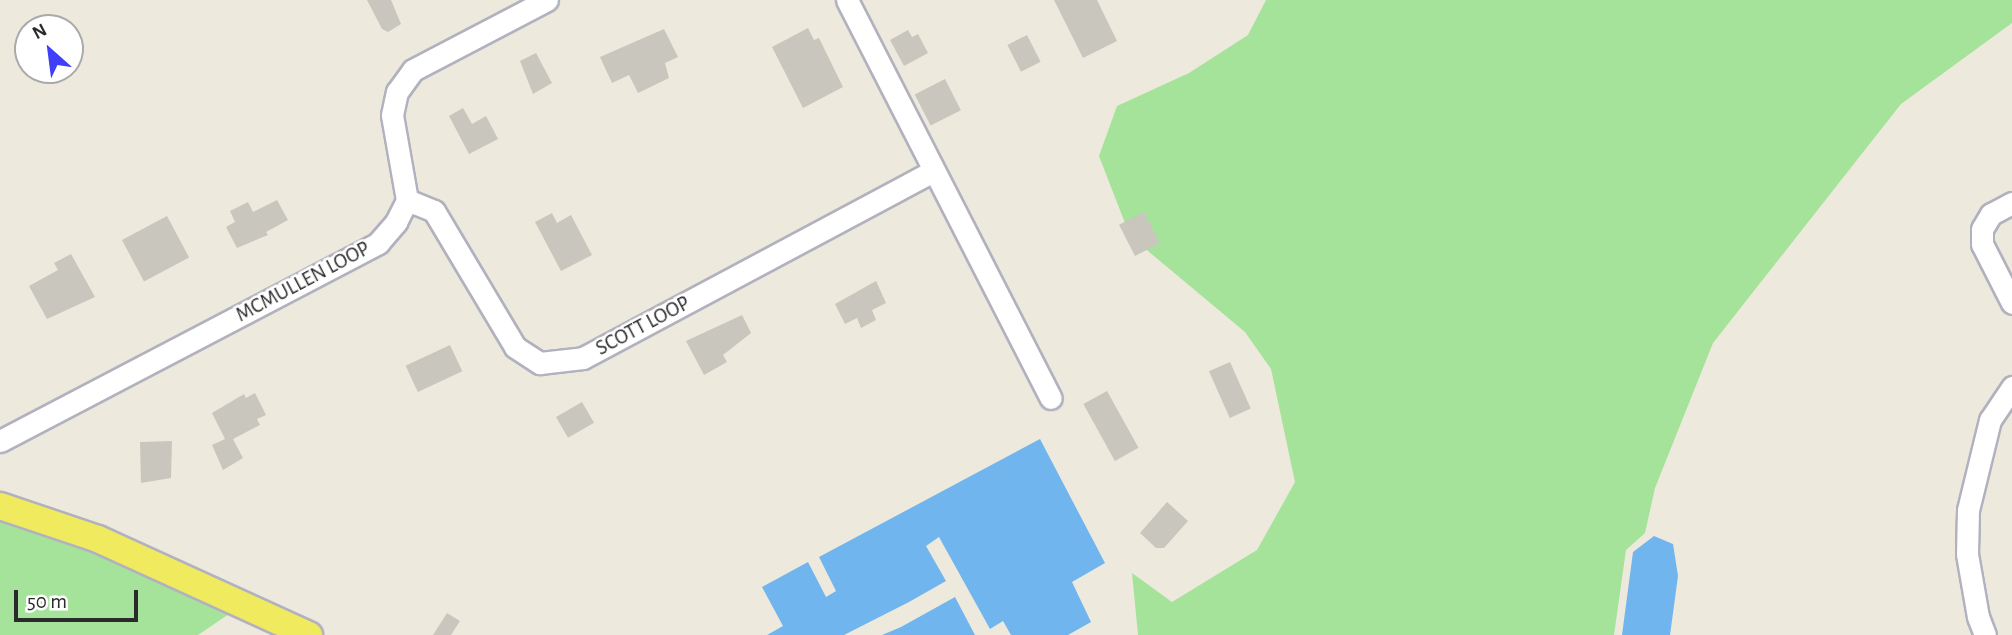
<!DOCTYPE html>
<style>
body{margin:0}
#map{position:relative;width:2012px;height:635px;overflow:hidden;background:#ede9dd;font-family:"Alegreya Sans",sans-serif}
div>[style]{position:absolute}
.green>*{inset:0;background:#a5e39a}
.water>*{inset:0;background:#71b5ee}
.building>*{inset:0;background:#c8c6bd;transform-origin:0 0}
.roads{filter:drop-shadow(2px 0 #b1b1bf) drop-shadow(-2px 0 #b1b1bf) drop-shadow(0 2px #b1b1bf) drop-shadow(0 -2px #b1b1bf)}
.minor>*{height:21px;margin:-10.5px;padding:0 10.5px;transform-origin:10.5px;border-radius:10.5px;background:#fff}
.major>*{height:26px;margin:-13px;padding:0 13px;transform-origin:13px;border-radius:13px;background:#f0ea5f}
span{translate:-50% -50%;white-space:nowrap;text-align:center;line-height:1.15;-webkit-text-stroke:5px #fff;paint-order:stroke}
.street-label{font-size:21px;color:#2b2b2b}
.north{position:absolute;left:14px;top:14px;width:70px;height:70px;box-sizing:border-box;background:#fff;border:2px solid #aaa;border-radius:50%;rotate:332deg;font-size:19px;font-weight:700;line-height:28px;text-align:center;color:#2b2b2b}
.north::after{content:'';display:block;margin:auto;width:24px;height:32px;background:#3f3ef9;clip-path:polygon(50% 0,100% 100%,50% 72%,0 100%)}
.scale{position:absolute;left:14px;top:590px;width:124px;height:32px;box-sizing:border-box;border:4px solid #2b2b2b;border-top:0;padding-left:9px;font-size:21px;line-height:24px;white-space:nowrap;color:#2b2b2b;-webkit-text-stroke:5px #fff;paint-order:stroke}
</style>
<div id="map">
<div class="green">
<i style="clip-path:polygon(1266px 0,2012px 0,2012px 23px,1901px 104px,1713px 343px,1655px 488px,1645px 533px,1626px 550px,1614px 635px,1138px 635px,1132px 573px,1172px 602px,1257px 550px,1295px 482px,1271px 369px,1245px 332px,1130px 236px,1099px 156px,1117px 106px,1189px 73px,1248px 35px)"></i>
<i style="clip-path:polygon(0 516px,96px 548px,232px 612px,198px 635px,0 635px)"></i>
</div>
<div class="water">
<i style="clip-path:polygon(1040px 439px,1105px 563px,1072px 582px,1091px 622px,1068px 635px,1011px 635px,1003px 621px,990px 629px,939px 537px,926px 546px,946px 581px,909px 602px,844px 635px,767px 635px,783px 626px,762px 587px,808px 562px,826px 597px,836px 591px,819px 557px)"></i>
<i style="clip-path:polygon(1654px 536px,1673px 544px,1678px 576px,1670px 635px,1622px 635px,1633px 552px)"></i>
<i style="clip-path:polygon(955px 597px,975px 635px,882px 635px,901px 627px)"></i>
</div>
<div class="building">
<i style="clip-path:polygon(367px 0,391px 0,401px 24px,388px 32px,382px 29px)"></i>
<i style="clip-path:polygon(1054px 0,1097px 0,1117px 41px,1083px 58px)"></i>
<i style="clip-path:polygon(808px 28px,814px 40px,819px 38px,843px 87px,803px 108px,772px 47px)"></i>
<i style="clip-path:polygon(664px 29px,678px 57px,665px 63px,669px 78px,638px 93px,629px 75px,612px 83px,600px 57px)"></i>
<i style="clip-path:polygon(908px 30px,912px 37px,918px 34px,928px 53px,904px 66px,890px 40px)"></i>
<i style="left:1027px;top:35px;width:30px;height:22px;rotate:63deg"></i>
<i style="clip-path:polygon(536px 53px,552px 83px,533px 94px,520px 61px)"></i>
<i style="left:945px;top:79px;width:35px;height:34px;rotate:63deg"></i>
<i style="clip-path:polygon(463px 108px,472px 124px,486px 116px,498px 139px,469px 154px,449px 116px)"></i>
<i style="clip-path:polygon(277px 200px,288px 220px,266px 232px,268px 235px,237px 248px,226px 227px,235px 222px,230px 211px,248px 202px,253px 212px)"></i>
<i style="left:1144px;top:212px;width:35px;height:28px;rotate:63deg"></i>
<i style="clip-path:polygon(552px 213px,557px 223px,571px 215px,592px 255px,561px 271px,535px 222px)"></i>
<i style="left:167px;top:216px;width:47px;height:51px;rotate:62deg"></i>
<i style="clip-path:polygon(71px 254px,95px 297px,47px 319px,29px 286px,58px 270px,54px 263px)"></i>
<i style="clip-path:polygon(876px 281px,886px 303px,872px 310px,876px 320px,861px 328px,857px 318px,845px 324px,835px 304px)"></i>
<i style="clip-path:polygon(742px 315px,751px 333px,723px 355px,727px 362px,704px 375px,686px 341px)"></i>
<i style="left:450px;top:345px;width:29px;height:49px;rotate:65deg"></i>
<i style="left:1230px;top:362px;width:51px;height:23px;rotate:66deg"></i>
<i style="left:1107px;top:391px;width:65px;height:27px;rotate:61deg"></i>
<i style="clip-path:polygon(255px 393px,266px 415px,257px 419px,260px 425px,233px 439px,243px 458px,223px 470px,212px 445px,225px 439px,212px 413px,244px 394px,246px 398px)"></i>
<i style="left:582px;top:402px;width:24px;height:30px;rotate:60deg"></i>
<i style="clip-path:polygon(172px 441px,171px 478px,141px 483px,140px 442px)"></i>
<i style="clip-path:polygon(1167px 502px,1188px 521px,1164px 548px,1156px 548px,1140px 533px)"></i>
<i style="clip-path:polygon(447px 613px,460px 621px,451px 635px,433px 635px)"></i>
</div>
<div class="roads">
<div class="minor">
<i style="left:847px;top:0;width:447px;rotate:62.9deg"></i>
<i style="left:407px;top:200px;width:29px;rotate:22deg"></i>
<i style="left:434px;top:211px;width:158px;rotate:59.2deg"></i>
<i style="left:515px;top:347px;width:30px;rotate:33deg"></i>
<i style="left:540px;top:363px;width:43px;rotate:-6.6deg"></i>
<i style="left:583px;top:358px;width:397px;rotate:-28.1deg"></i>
<i style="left:2012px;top:203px;width:24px;rotate:152deg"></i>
<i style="left:1991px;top:214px;width:17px;rotate:121deg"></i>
<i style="left:1982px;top:229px;width:15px;rotate:90deg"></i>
<i style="left:1982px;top:244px;width:66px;rotate:63deg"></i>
<i style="left:0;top:441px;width:427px;rotate:-27.6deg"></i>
<i style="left:378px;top:243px;width:28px;rotate:-49deg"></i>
<i style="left:396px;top:222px;width:25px;rotate:-63deg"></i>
<i style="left:407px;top:200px;width:86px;rotate:-100deg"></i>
<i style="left:392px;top:115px;width:24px;rotate:-78deg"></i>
<i style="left:397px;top:92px;width:27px;rotate:-54deg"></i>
<i style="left:413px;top:70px;width:151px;rotate:-27.6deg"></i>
<i style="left:1985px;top:635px;width:19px;rotate:-111deg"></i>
<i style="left:1978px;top:617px;width:64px;rotate:-99.9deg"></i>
<i style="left:1967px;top:554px;width:44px;rotate:-88.7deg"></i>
<i style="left:1968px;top:510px;width:93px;rotate:-76.3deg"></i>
<i style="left:1990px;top:420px;width:40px;rotate:-56deg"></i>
</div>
<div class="major">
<i style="left:0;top:506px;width:103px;rotate:18.6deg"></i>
<i style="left:98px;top:539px;width:232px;rotate:24.5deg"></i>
</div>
</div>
<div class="street-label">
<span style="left:303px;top:282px;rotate:-28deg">MCMULLEN LOOP</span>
<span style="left:643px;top:326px;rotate:-28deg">SCOTT LOOP</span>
</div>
<div class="north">N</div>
<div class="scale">50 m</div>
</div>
